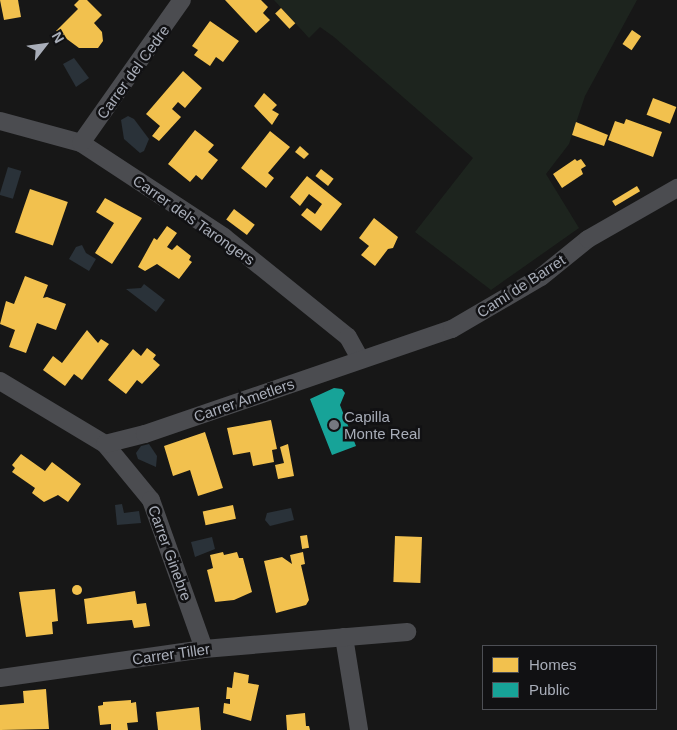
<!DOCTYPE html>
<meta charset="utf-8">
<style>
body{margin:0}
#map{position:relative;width:677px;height:730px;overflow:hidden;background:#171717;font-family:Helvetica,sans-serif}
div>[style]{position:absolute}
.green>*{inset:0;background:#1d241e}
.water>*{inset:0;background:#2a3239;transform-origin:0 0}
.homes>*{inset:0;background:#f2c14e;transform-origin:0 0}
.round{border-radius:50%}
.public>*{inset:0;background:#17a398}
.minor>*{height:18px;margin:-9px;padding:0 9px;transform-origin:9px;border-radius:9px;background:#4b4c50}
.dots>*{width:14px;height:14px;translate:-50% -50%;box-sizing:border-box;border:2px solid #111113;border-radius:50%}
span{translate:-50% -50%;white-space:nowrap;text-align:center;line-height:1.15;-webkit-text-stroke:5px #111113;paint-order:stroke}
.street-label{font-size:15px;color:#a8adb8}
.poi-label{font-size:15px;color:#a8adb8}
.left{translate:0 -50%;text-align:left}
.legend{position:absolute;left:482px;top:645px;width:175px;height:65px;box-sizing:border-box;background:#111113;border:1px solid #4d4f55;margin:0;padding:6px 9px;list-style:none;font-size:15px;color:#a8adb8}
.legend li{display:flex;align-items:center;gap:10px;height:25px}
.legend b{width:25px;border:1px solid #4d4f55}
.north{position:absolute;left:20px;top:20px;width:50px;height:50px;-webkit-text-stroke:4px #111113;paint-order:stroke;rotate:60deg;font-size:14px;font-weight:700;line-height:20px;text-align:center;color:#a8adb8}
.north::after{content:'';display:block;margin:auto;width:18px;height:22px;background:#a8adb8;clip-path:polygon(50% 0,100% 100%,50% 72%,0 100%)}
</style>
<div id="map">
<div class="green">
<i style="clip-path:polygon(274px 0,637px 0,585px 96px,569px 144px,546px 174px,579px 228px,491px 290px,415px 232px,473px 158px,334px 37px,320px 27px,309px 38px)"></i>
</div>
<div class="water">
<i style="clip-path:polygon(74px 58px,89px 78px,76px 87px,63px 64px)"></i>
<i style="clip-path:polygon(128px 116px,134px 119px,149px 139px,144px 151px,140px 153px,124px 139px,121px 120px)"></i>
<i style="left:8px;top:167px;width:14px;height:29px;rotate:17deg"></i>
<i style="clip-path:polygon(82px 245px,86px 253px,96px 259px,89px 271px,69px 259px,76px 247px)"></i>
<i style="clip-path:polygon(144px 284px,165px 300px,156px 312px,126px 289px,141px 288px)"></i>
<i style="clip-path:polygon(149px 444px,157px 456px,156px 467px,138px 459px,136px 453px,141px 446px)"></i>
<i style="clip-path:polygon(122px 504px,124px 513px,139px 511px,141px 523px,117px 525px,115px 505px)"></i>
<i style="clip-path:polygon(291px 508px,294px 520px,270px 526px,265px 520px,267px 513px)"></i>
<i style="clip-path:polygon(212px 537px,215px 549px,195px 557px,191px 542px)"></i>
</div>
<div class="homes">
<i style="clip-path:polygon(0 0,18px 0,21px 17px,4px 20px)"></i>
<i style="clip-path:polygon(79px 0,87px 0,102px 15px,94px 23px,102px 32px,103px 41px,98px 48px,79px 48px,56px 31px,78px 9px,74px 5px)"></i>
<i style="clip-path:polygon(225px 0,261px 0,268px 7px,263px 13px,270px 20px,256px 33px)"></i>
<i style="left:281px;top:8px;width:21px;height:8px;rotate:47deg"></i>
<i style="clip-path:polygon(210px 21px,239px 41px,223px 62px,216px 57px,210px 66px,194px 55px,198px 50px,192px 46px)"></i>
<i style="left:632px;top:30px;width:11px;height:17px;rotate:34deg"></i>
<i style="clip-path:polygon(183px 71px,202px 88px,185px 108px,178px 102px,172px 109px,181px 117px,159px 141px,152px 136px,160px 126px,146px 114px)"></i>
<i style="clip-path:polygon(264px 93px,277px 105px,272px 110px,279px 114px,272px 125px,254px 106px)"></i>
<i style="left:653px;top:98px;width:25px;height:18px;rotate:21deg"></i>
<i style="clip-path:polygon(626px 119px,662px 132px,653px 157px,608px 140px,615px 121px,624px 124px)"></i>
<i style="clip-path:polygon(576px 122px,608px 135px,604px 146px,572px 135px)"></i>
<i style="clip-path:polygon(195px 130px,214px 145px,208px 152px,218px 160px,202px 180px,196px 175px,190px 182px,168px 164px)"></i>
<i style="clip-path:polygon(270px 131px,290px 147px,268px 173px,274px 178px,266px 188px,241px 168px)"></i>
<i style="clip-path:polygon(300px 146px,309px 154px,304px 159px,295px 152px)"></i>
<i style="clip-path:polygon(575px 159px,577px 161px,581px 159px,586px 166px,581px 169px,583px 174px,562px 188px,553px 174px)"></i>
<i style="left:321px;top:169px;width:16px;height:9px;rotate:38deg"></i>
<i style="clip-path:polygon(307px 176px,342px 204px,321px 231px,301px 215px,307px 208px,315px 214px,322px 204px,309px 194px,300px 206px,290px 197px)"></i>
<i style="left:637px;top:186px;width:6px;height:29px;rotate:59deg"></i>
<i style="left:30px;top:189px;width:40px;height:46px;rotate:19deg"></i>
<i style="clip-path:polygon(105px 198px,142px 218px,112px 264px,95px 253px,114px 223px,96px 212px)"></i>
<i style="left:234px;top:209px;width:26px;height:13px;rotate:37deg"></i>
<i style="clip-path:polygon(374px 218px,398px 237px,393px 248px,388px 249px,375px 266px,361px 255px,369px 246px,359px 238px)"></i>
<i style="clip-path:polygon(167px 226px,177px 233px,167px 247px,172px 250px,177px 245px,191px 256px,189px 260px,192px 262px,179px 279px,157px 264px,145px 271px,138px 267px,154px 238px,157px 240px)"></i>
<i style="clip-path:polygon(25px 276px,48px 285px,43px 298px,47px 297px,66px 304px,56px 330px,37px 323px,26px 353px,9px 347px,15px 330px,0 324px,6px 301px,14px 304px)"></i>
<i style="clip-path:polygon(87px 330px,98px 343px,101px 339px,109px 344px,82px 380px,74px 374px,65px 386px,43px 370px,53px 356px,62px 363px)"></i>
<i style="clip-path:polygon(147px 348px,156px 355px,153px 359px,160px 365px,142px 384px,137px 380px,126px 394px,108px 380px,133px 349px,141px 356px)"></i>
<i style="clip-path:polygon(271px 420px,277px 449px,272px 450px,274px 462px,253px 466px,250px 452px,233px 455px,227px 428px)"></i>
<i style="clip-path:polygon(205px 432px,223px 488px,198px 496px,190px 470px,173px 476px,164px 446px)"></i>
<i style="clip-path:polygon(288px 444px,294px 476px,278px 479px,275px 465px,284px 463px,280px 447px)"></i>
<i style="clip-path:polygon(21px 454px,45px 471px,52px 462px,81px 484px,68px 502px,58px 495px,44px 502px,32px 493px,35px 488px,12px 472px,15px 468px,12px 465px)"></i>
<i style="left:233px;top:505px;width:14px;height:31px;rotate:78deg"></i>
<i style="left:307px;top:535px;width:13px;height:7px;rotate:81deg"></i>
<i style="left:395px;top:536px;width:27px;height:46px;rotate:2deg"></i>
<i style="clip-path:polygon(223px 552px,224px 555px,237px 552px,239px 558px,243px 558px,252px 592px,234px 600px,215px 602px,207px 570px,213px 568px,210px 555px)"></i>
<i style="clip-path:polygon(303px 552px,305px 564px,301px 565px,309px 600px,306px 605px,276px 613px,264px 561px,282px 557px,292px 564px,290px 555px)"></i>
<i class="round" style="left:72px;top:585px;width:10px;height:10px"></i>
<i style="clip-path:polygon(55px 589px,58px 621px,52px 622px,53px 634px,26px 637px,19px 592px)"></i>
<i style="clip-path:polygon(135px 591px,137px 604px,146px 603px,150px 626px,134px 628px,132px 620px,87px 624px,84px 599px)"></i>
<i style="clip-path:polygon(234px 672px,249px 675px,248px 683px,259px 685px,251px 721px,223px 713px,224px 703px,230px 704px,230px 699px,226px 699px,227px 687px,232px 688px)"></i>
<i style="clip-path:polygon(46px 689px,49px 729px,0 730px,0 705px,24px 703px,23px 691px)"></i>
<i style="clip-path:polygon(131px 700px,131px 703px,136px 702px,138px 722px,127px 723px,128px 730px,111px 730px,111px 724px,100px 725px,98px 706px,103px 705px,103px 702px)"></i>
<i style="clip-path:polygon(199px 707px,201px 730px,158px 730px,156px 712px)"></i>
<i style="clip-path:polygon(305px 713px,306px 726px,309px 726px,310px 730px,287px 730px,286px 715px)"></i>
</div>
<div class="public">
<i style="clip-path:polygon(334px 388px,342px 389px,345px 393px,340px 405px,356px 446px,332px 455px,310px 399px)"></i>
</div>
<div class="minor">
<i style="left:0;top:121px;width:84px;rotate:15.2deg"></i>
<i style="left:81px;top:143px;width:171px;rotate:33.3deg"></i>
<i style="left:224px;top:237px;width:159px;rotate:38.9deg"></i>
<i style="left:348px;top:337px;width:26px;rotate:61deg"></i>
<i style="left:81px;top:143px;width:175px;rotate:-54.8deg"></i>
<i style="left:0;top:381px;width:122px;rotate:31deg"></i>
<i style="left:105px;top:444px;width:72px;rotate:50.6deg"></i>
<i style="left:151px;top:500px;width:158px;rotate:70.4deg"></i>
<i style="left:105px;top:444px;width:41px;rotate:-14deg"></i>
<i style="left:145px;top:434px;width:324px;rotate:-18.9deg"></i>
<i style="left:452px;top:329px;width:103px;rotate:-30.3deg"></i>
<i style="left:541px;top:277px;width:60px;rotate:-39deg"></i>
<i style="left:588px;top:239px;width:103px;rotate:-29.8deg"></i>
<i style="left:344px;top:637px;width:94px;rotate:80.8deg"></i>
<i style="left:0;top:678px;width:206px;rotate:-8.1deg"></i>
<i style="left:204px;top:649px;width:204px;rotate:-4.8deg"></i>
</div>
<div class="dots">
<i style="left:334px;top:425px;background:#757880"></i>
</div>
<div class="street-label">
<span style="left:133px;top:72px;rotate:-54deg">Carrer del Cedre</span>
<span style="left:194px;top:220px;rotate:35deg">Carrer dels Tarongers</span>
<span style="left:521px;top:286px;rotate:-33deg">Camí de Barret</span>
<span style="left:244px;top:400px;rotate:-19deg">Carrer Ametlers</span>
<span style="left:170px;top:553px;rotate:70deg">Carrer Ginebre</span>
<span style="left:171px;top:654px;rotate:-8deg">Carrer Tiller</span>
</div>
<div class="poi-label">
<span class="left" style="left:344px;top:425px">Capilla<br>Monte Real</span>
</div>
<ul class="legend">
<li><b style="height:14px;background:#f2c14e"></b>Homes</li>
<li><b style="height:14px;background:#17a398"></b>Public</li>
</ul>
<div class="north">N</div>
</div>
